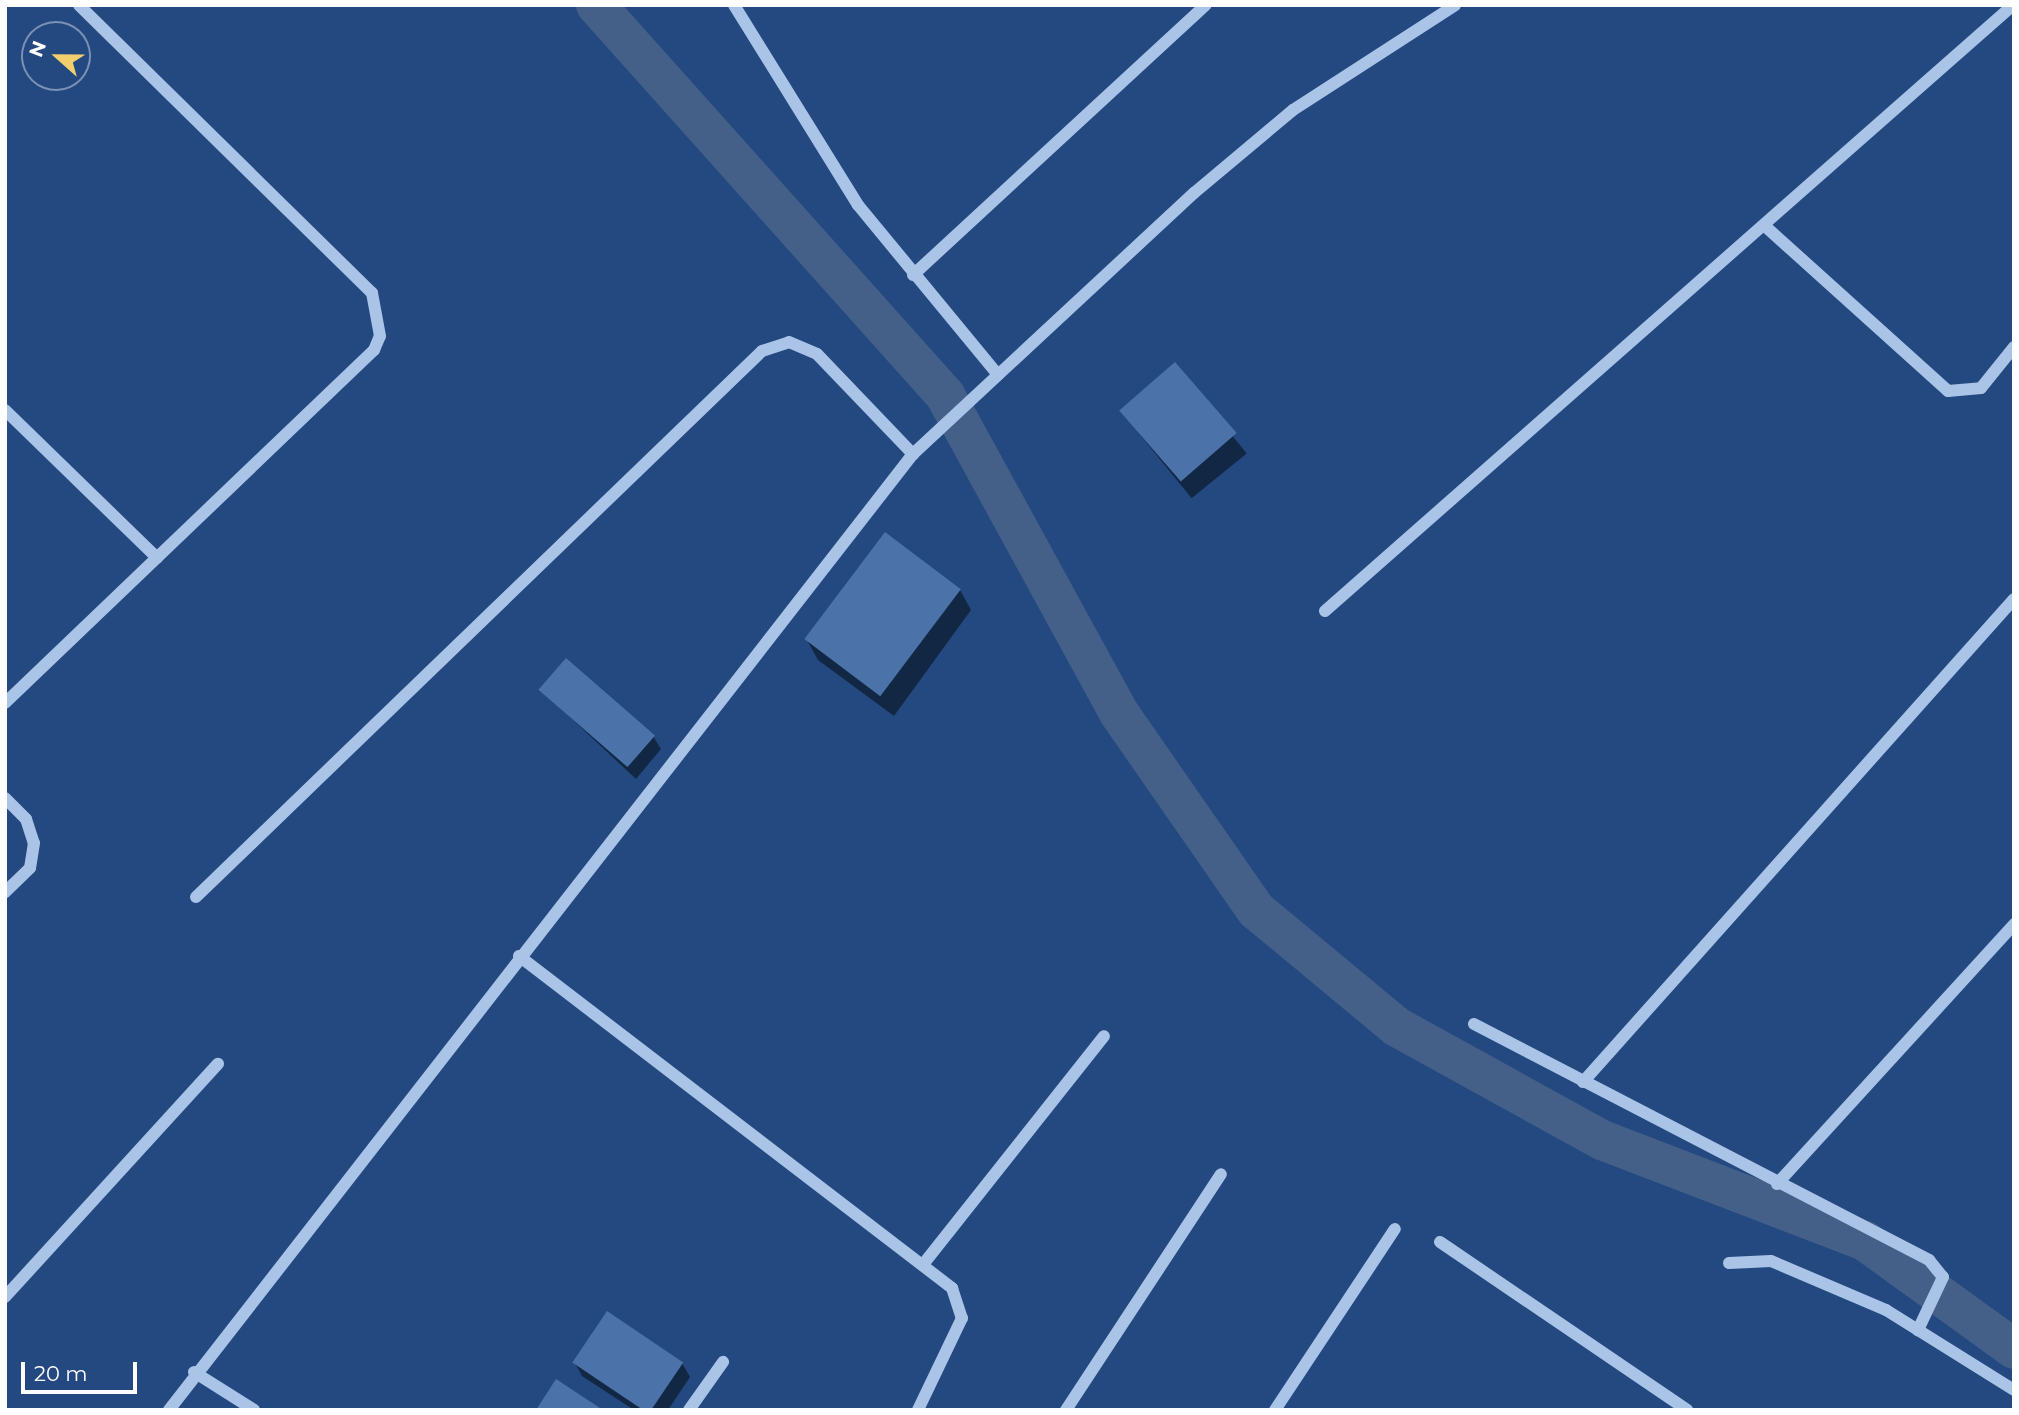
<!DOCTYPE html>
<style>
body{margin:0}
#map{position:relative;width:2019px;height:1415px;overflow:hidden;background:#234980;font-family:Montserrat,sans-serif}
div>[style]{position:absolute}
.shadow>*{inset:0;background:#0007;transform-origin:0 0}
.canal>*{height:40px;margin:-20px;padding:0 20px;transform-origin:20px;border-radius:20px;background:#446088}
.building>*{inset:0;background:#4b73a9;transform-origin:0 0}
.minor>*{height:12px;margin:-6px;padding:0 6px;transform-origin:6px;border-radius:6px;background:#aac4e7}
span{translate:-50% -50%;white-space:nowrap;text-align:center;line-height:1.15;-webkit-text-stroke:7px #234980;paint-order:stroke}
.frame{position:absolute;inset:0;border:7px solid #fff;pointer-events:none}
.north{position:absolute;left:21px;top:21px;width:70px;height:70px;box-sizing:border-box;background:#234980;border:2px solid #7b92b3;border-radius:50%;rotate:291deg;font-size:19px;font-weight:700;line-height:28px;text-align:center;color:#fff}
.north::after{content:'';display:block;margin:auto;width:24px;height:32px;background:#f2cf6c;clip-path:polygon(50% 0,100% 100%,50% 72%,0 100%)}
.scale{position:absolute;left:21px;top:1362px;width:116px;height:32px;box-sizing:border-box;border:4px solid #fff;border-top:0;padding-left:9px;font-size:21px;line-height:24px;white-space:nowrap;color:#fff;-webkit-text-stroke:5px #234980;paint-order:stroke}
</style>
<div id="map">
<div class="shadow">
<i style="left:1175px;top:365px;width:114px;height:71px;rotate:51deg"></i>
<i style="clip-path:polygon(960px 590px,971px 610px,894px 716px,818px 660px,807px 640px)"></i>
<i style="clip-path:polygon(541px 690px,653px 736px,661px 749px,636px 779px)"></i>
<i style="clip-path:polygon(575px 1363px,682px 1363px,690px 1377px,668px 1410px,634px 1410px,582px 1376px)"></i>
</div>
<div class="canal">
<i style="left:596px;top:5px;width:523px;rotate:48.18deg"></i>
<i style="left:945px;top:395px;width:362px;rotate:61.3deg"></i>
<i style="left:1119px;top:713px;width:240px;rotate:55.2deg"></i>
<i style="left:1256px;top:910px;width:183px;rotate:39.7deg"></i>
<i style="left:1397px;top:1027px;width:234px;rotate:28.9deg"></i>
<i style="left:1602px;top:1140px;width:282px;rotate:21deg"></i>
<i style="left:1865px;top:1241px;width:184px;rotate:35.9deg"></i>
</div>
<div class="building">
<i style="left:1175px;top:362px;width:94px;height:74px;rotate:49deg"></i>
<i style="left:885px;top:532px;width:95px;height:134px;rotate:37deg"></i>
<i style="left:566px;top:658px;width:118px;height:42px;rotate:41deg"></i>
<i style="left:607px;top:1311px;width:92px;height:62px;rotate:34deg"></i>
<i style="clip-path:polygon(556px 1379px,603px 1410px,536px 1410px)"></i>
</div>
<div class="minor">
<i style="left:734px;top:5px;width:235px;rotate:58.2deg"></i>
<i style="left:858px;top:205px;width:220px;rotate:50.5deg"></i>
<i style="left:1766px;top:227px;width:245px;rotate:42deg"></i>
<i style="left:1948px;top:391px;width:33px;rotate:-5deg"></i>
<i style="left:1981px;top:388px;width:53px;rotate:-51.2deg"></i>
<i style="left:913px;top:275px;width:398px;rotate:-42.7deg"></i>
<i style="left:5px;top:410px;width:212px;rotate:44.2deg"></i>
<i style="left:1325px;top:611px;width:917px;rotate:-41.37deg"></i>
<i style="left:5px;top:703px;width:511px;rotate:-43.73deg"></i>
<i style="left:374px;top:350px;width:15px;rotate:-67deg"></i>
<i style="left:380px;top:336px;width:44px;rotate:-100.5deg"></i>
<i style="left:372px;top:293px;width:411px;rotate:-135.5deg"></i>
<i style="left:5px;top:798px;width:30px;rotate:45deg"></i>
<i style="left:26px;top:819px;width:25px;rotate:72deg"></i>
<i style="left:34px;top:843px;width:25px;rotate:99deg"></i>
<i style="left:30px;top:868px;width:35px;rotate:136deg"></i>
<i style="left:196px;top:897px;width:786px;rotate:-43.97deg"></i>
<i style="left:762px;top:351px;width:28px;rotate:-18deg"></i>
<i style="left:789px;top:342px;width:30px;rotate:23deg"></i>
<i style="left:817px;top:354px;width:139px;rotate:46.2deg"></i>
<i style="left:519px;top:956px;width:546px;rotate:37.48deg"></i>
<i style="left:952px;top:1288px;width:32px;rotate:72deg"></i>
<i style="left:962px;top:1318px;width:102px;rotate:115.6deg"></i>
<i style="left:1474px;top:1024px;width:513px;rotate:27.41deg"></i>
<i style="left:1929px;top:1260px;width:22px;rotate:51deg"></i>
<i style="left:1943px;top:1277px;width:59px;rotate:115.3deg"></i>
<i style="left:1583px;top:1082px;width:647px;rotate:-48.26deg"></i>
<i style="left:1777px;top:1184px;width:352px;rotate:-47.6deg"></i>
<i style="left:1440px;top:1242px;width:299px;rotate:34.2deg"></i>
<i style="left:925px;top:1262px;width:288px;rotate:-51.6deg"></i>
<i style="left:1729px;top:1263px;width:42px;rotate:-2.7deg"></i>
<i style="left:1771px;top:1261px;width:125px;rotate:23.1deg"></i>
<i style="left:1886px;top:1310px;width:151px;rotate:32deg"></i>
<i style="left:5px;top:1297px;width:316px;rotate:-47.6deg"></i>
<i style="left:194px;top:1372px;width:71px;rotate:32.3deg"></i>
<i style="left:169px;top:1410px;width:1211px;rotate:-52.11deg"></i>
<i style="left:913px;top:454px;width:384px;rotate:-42.9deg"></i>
<i style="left:1194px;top:193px;width:129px;rotate:-40deg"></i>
<i style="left:1293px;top:110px;width:193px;rotate:-32.9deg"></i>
<i style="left:689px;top:1410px;width:59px;rotate:-54.7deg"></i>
<i style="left:1066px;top:1410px;width:282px;rotate:-56.7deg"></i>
<i style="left:1275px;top:1410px;width:217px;rotate:-56.5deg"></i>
</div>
<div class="frame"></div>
<div class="north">N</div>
<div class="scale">20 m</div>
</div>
